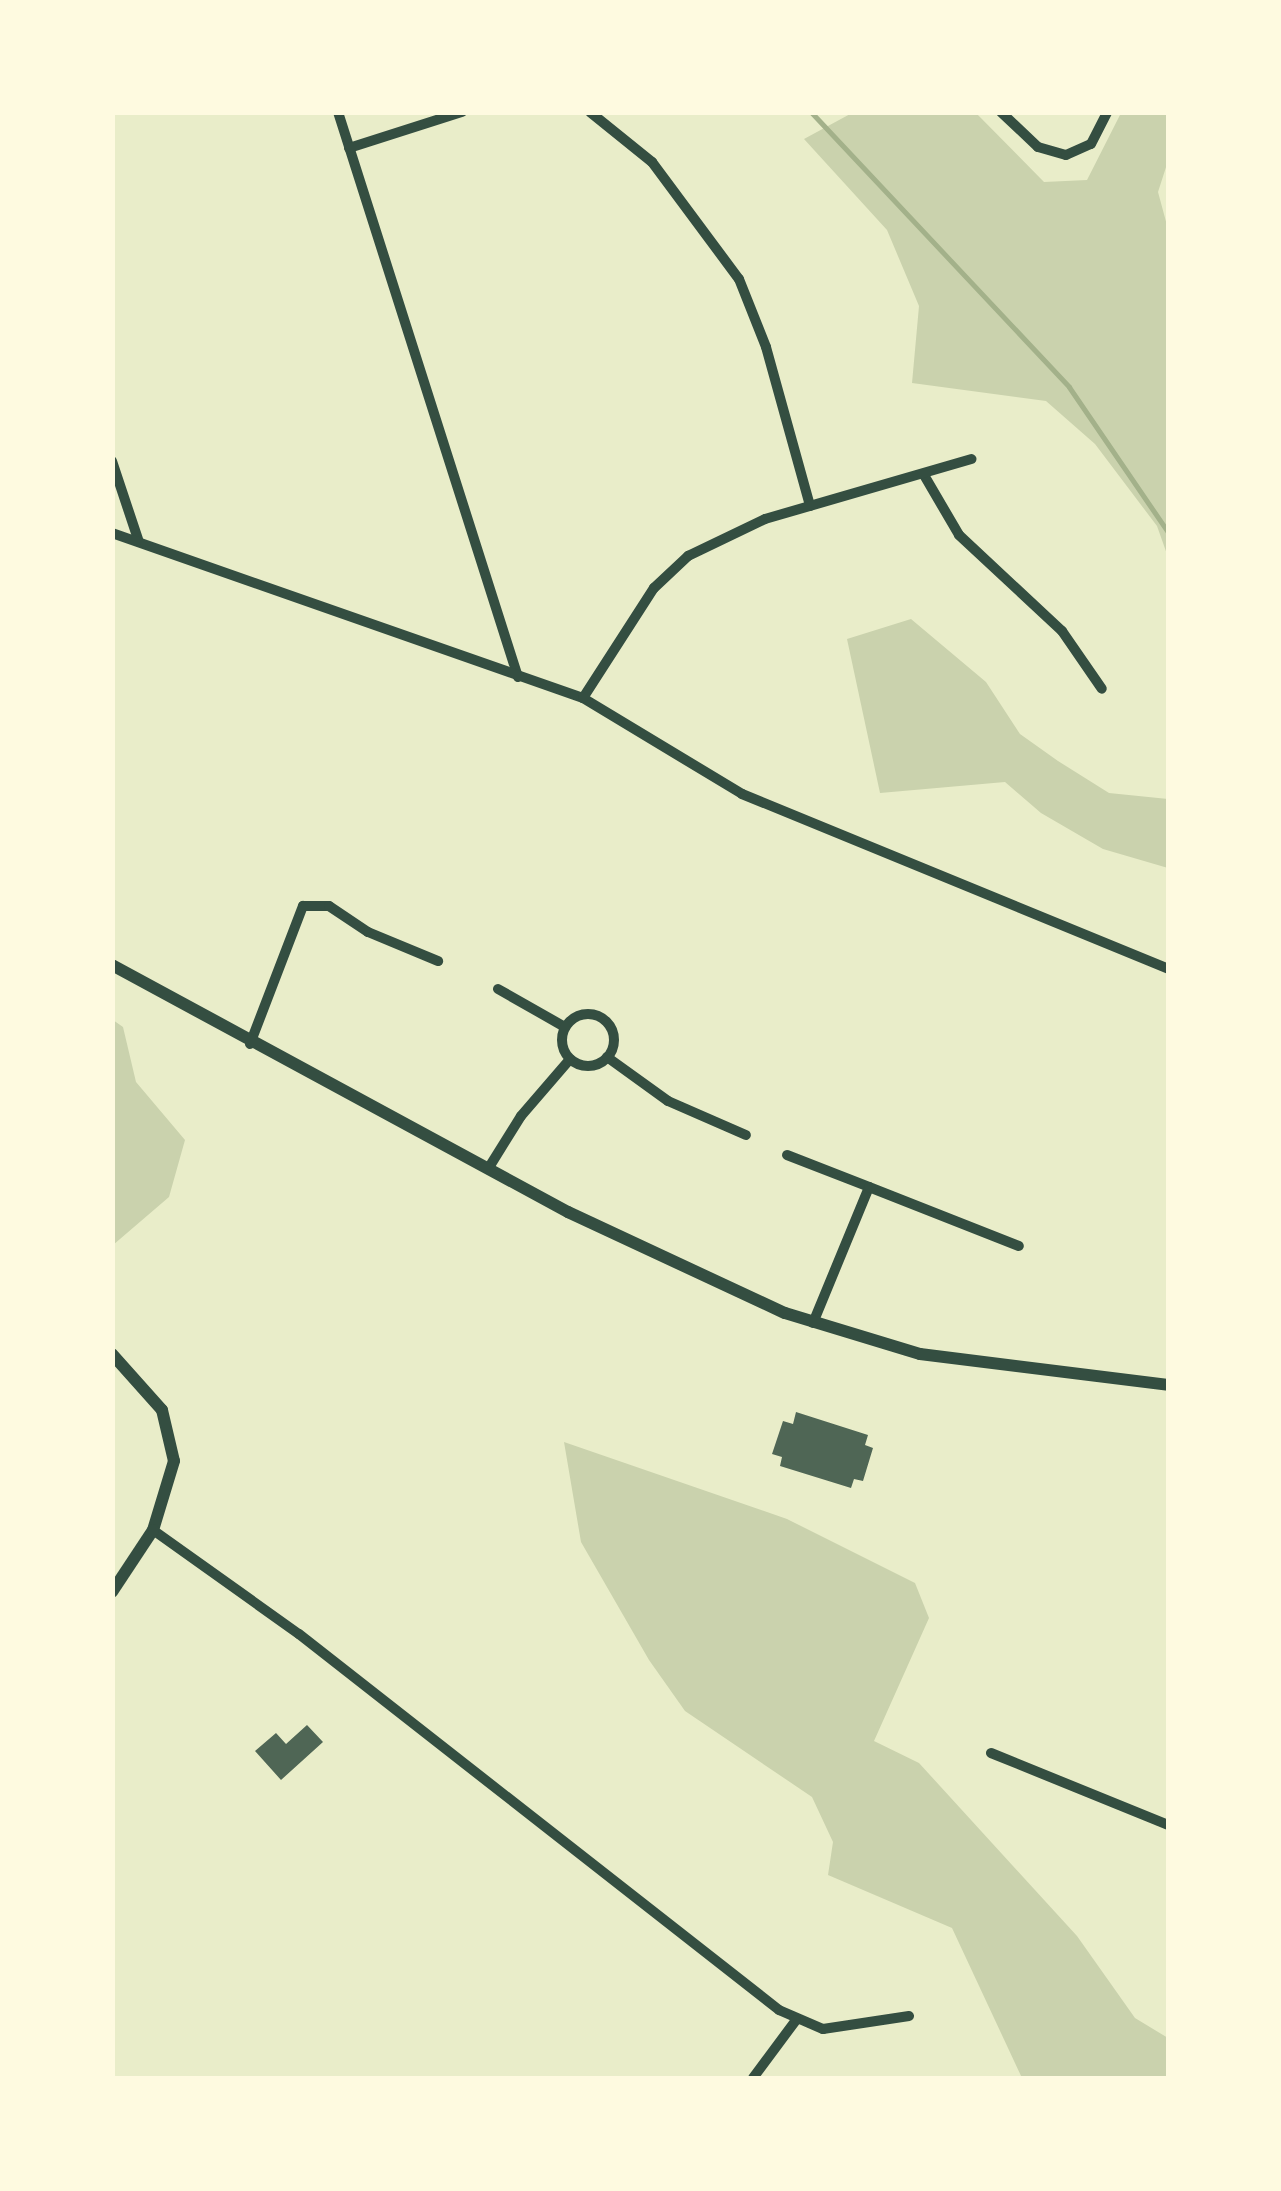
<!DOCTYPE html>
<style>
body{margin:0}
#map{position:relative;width:1281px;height:2191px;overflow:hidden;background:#e9edc9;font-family:Lato,sans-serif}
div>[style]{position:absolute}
.green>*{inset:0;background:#cad2ad}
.stream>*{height:5px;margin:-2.5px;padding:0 2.5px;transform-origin:2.5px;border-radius:2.5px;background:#a3b18a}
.building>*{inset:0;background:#4f6655}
.minor>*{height:10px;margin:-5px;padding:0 5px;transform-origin:5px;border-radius:5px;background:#344e41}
.minor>.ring{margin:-5px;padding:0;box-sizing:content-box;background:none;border:10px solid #344e41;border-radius:50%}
.tertiary>*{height:12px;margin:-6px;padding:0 6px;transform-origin:6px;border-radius:6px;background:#344e41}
span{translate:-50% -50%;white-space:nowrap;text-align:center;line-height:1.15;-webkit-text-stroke:8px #fefae0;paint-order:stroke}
.frame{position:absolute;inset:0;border:115px solid #fefae0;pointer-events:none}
</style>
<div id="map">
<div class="green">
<i style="clip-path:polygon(852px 113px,976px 113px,1044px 182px,1087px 180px,1121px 113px,1168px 113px,1168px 161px,1158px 192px,1168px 229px,1168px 557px,1157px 526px,1095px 444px,1046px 401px,912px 383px,919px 306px,887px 230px,804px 139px)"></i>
<i style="clip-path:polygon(911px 619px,986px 682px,1020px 734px,1058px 761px,1109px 793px,1168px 799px,1168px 868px,1103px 849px,1041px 813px,1005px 782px,880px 793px,847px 639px)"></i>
<i style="clip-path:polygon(113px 1020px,123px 1027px,136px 1082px,185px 1140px,169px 1197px,113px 1245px)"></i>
<i style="clip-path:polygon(564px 1442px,787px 1519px,915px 1583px,929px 1618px,874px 1741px,919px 1763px,1077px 1936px,1135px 2018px,1168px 2038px,1168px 2078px,1022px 2078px,952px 1928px,828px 1875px,833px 1842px,812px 1797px,685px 1711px,649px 1660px,581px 1542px)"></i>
</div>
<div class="stream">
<i style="left:811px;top:112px;width:377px;rotate:46.8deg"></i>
<i style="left:1069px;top:387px;width:176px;rotate:55.7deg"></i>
</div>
<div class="building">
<i style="clip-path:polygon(796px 1412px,868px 1435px,865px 1445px,873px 1448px,863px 1481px,854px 1479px,851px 1488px,780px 1466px,782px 1457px,772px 1454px,783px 1421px,793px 1424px)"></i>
<i style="clip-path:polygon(307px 1725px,323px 1742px,281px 1780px,255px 1751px,276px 1733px,286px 1744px)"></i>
</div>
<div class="minor">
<i style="left:338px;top:112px;width:593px;rotate:72.33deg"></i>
<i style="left:590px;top:112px;width:80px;rotate:38.9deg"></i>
<i style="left:652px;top:162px;width:146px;rotate:53.4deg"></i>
<i style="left:739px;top:279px;width:73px;rotate:68.3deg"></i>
<i style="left:766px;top:347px;width:165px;rotate:74.5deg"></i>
<i style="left:1001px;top:112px;width:51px;rotate:43.4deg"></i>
<i style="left:1038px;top:147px;width:29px;rotate:16deg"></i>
<i style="left:1066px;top:155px;width:27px;rotate:-24deg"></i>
<i style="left:1091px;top:144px;width:36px;rotate:-63deg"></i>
<i style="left:349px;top:148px;width:119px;rotate:-17.7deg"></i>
<i style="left:112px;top:461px;width:85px;rotate:71.6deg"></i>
<i style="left:924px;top:475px;width:69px;rotate:59.7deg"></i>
<i style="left:959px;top:535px;width:141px;rotate:43deg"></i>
<i style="left:1062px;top:631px;width:70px;rotate:55.4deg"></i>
<i style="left:112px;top:533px;width:499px;rotate:19.3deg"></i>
<i style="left:583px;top:698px;width:186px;rotate:31.1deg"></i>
<i style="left:742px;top:794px;width:461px;rotate:22.3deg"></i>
<i style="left:583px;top:698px;width:131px;rotate:-57.2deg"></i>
<i style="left:654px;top:588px;width:47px;rotate:-43.3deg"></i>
<i style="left:688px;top:556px;width:85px;rotate:-25.7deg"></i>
<i style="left:765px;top:519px;width:215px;rotate:-16.2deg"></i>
<i style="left:498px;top:989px;width:77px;rotate:29.6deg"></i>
<i class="ring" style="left:562px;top:1014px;width:42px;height:42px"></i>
<i style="left:250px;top:1044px;width:148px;rotate:-69deg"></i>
<i style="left:303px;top:906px;width:26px"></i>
<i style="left:329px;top:906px;width:47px;rotate:33.7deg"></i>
<i style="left:368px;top:932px;width:76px;rotate:22.5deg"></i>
<i style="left:607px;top:1057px;width:75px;rotate:35.8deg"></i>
<i style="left:668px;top:1101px;width:85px;rotate:23.6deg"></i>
<i style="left:787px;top:1155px;width:88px;rotate:21.3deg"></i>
<i style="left:488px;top:1169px;width:62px;rotate:-58.1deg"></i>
<i style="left:521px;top:1116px;width:75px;rotate:-49.3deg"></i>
<i style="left:813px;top:1323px;width:147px;rotate:-67.6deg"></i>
<i style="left:869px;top:1187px;width:161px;rotate:21.5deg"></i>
<i style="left:153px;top:1530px;width:179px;rotate:35.5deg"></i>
<i style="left:299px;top:1634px;width:610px;rotate:38.07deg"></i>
<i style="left:779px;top:2010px;width:48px;rotate:23.4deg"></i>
<i style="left:823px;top:2029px;width:87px;rotate:-8.6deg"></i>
<i style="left:991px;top:1753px;width:191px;rotate:22.1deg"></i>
<i style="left:753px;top:2078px;width:72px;rotate:-53.4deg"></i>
</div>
<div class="tertiary">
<i style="left:112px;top:965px;width:519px;rotate:28.44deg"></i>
<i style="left:568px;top:1212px;width:239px;rotate:25deg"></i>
<i style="left:785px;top:1313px;width:141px;rotate:16.9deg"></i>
<i style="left:920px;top:1354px;width:250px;rotate:7.1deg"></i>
<i style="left:112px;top:1354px;width:75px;rotate:48.2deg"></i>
<i style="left:162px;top:1410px;width:52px;rotate:76.8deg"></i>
<i style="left:174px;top:1461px;width:72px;rotate:106.9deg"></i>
<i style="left:153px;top:1530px;width:74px;rotate:123.5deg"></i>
</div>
<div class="frame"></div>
</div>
